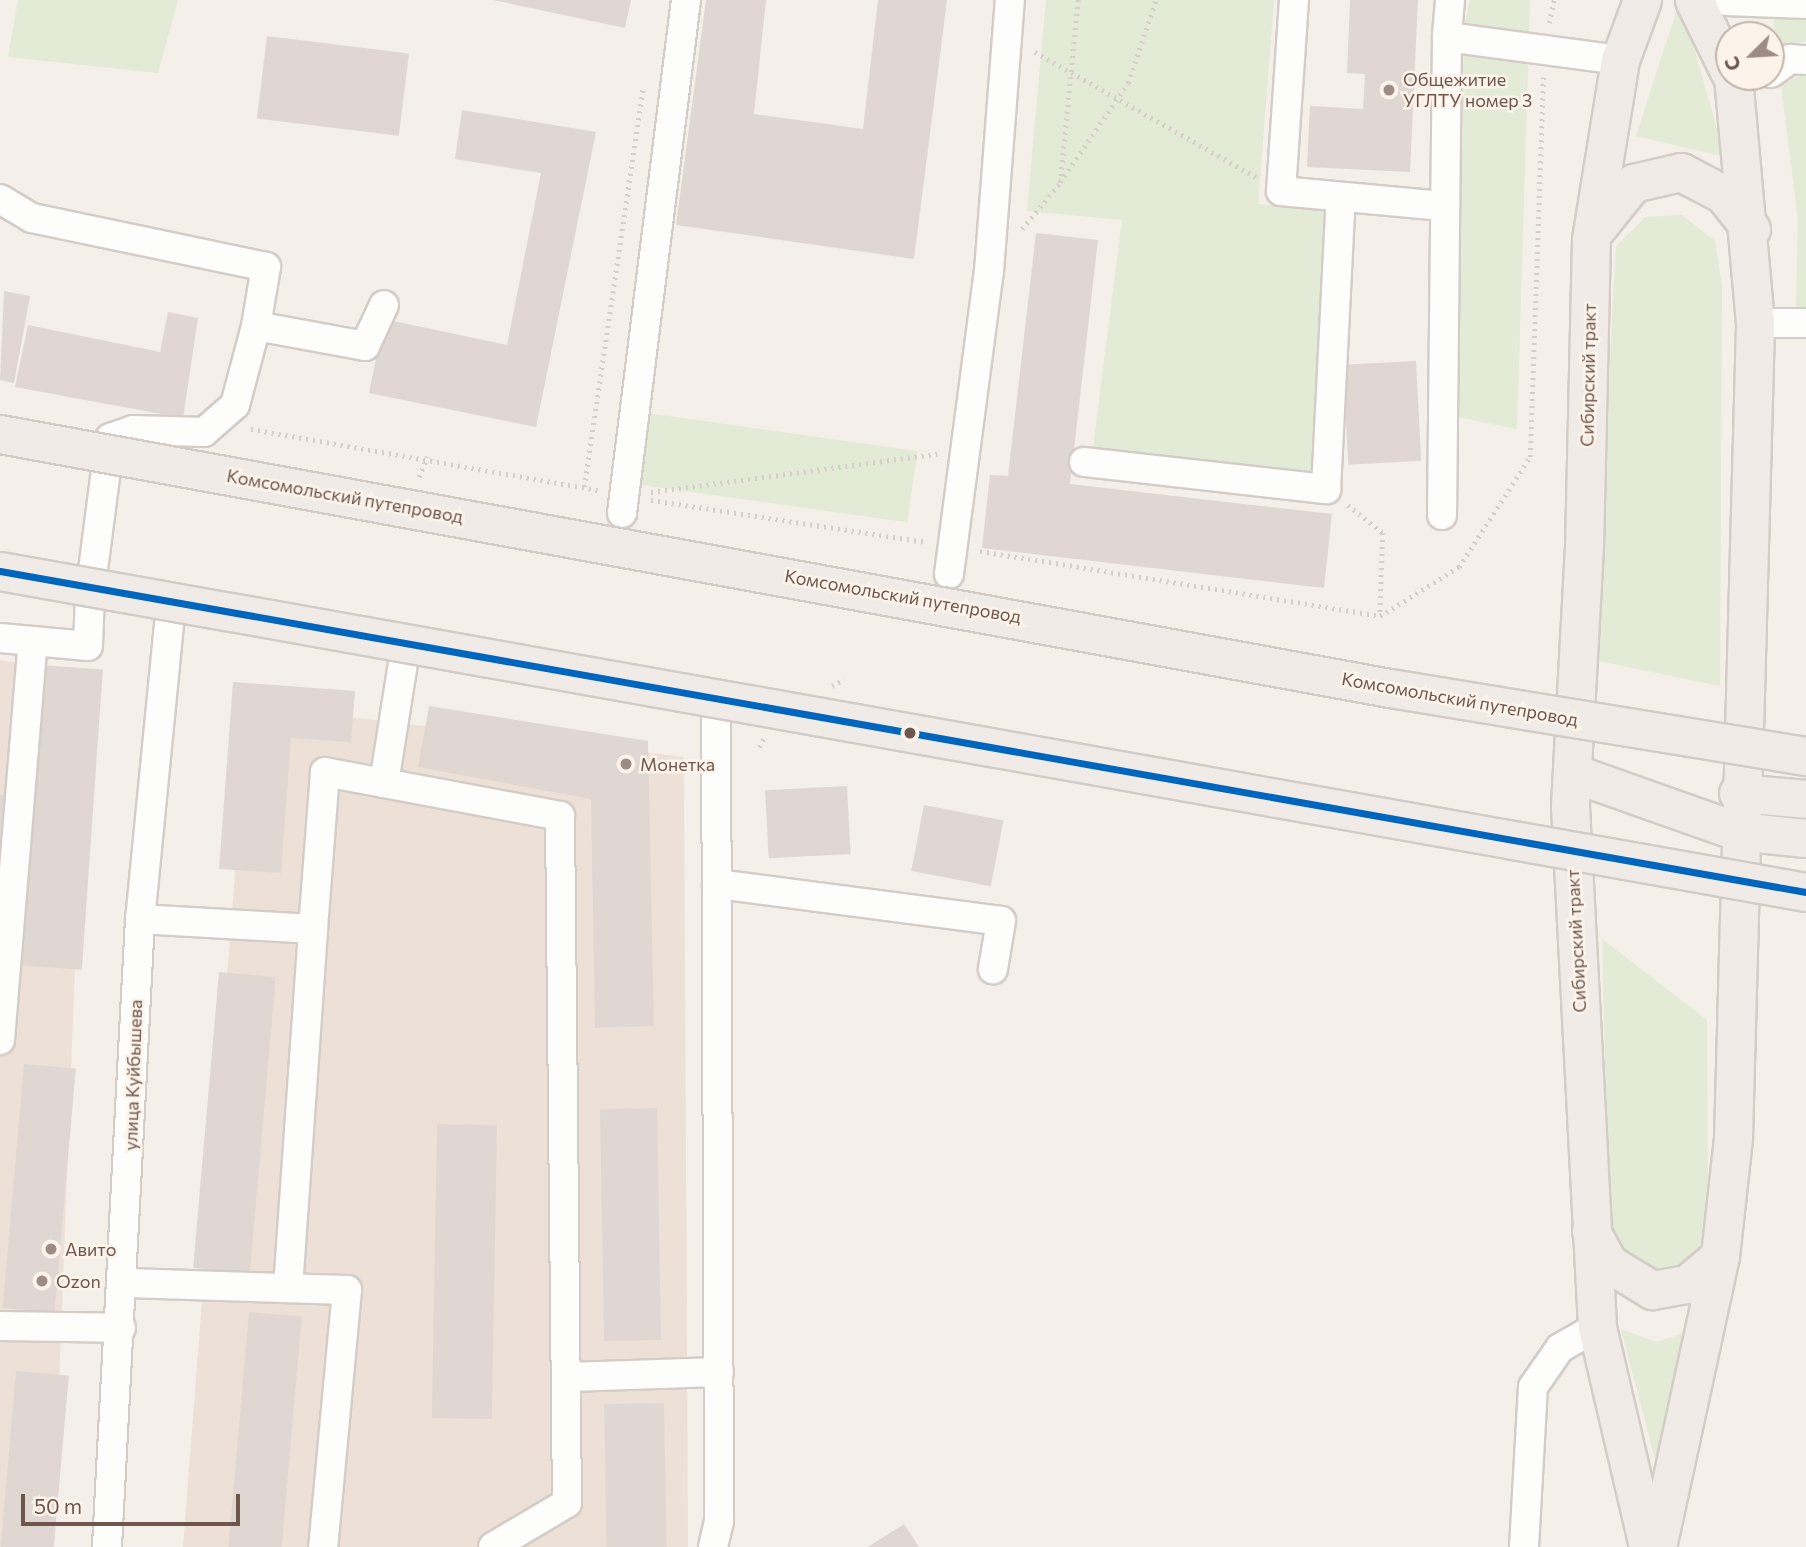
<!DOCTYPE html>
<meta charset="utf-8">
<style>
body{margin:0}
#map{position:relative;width:1806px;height:1547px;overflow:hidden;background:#f4efe9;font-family:Commissioner,sans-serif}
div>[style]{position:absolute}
.residential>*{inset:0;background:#ede1d7}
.green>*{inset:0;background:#e3ead5;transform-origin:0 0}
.building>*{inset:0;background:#e0d7d2;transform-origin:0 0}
.path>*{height:4.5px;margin-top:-2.25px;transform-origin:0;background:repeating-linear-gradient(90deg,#d6ceca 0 2px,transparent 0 7px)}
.roads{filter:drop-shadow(2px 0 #d3ccc7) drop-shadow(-2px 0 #d3ccc7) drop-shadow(0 2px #d3ccc7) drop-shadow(0 -2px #d3ccc7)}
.minor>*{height:28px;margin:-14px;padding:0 14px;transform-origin:14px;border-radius:14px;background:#fdfdfc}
.major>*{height:37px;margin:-18.5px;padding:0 18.5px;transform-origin:18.5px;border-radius:18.5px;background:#f0ebe6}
.bridges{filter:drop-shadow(2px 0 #d3cbc6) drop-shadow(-2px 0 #d3cbc6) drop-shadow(0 2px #d3cbc6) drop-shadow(0 -2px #d3cbc6)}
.major-bridge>*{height:37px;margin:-18.5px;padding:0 18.5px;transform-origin:18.5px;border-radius:18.5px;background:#f0ebe6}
.bus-1>*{height:7px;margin:-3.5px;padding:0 3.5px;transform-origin:3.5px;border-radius:3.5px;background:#0065bd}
.dots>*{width:19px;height:19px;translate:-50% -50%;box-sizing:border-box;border:4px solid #fcf4ea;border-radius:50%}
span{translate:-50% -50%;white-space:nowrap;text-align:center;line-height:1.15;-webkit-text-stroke:5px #fcf4ea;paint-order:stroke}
.poi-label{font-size:18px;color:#6e564d}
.left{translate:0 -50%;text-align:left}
.street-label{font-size:18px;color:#6e564d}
.north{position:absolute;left:1715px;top:21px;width:70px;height:70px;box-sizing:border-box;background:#fcf4ea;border:2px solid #c3b5ab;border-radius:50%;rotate:246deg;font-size:19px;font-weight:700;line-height:28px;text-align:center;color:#6e564d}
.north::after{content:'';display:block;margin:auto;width:24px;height:32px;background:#9d8c84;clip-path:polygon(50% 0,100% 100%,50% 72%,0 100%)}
.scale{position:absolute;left:21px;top:1494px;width:219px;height:32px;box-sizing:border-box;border:4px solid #6e564d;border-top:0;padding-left:9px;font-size:21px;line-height:24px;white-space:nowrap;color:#6e564d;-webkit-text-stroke:5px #fcf4ea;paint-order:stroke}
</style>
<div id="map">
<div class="residential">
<i style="clip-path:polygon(0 660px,86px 675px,53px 1547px,0 1547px)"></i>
<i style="clip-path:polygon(248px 705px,684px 757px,688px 1547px,183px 1547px)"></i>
</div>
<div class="green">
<i style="clip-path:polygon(18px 0,178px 0,158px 73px,8px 57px)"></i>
<i style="clip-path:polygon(1046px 0,1274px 0,1258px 204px,1327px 212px,1309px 494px,1090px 472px,1122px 220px,1027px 211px)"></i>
<i style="clip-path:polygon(1470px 0,1530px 0,1517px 429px,1458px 417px,1464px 26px)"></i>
<i style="clip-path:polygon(1677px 9px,1684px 13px,1725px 157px,1636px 136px)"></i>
<i style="clip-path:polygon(1773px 16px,1806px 20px,1806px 41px,1777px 46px)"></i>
<i style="clip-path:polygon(1806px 73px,1806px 314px,1796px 313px,1798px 219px,1781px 85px)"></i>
<i style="clip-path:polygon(1682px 215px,1715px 241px,1722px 286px,1720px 686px,1594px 660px,1616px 246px,1646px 217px)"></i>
<i style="left:647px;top:413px;width:273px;height:72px;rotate:8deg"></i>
<i style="clip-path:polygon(1602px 939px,1707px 1020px,1708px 1229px,1691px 1262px,1648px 1270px,1619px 1252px,1609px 1221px)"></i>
<i style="clip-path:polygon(1621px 1329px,1656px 1342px,1691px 1331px,1655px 1459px)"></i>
</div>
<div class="building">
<i style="clip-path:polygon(493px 0,631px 0,625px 28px)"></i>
<i style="clip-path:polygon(706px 0,766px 0,754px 114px,863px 129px,878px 0,947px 0,914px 259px,676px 225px)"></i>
<i style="clip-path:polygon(1350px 0,1418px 0,1410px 172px,1307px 167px,1310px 106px,1363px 109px,1365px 74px,1347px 73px)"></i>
<i style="left:267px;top:36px;width:143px;height:83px;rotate:7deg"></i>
<i style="clip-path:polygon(462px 110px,596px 132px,536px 427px,369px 393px,384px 319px,507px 345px,541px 173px,455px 159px)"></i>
<i style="clip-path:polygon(1036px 233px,1098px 240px,1070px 484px,1332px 514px,1324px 588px,982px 548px,990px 475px,1008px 476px)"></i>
<i style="clip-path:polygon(4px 291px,30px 296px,14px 383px,0 380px)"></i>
<i style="clip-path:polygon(168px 312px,198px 318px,183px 418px,15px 387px,28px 325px,160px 352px)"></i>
<i style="left:1416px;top:361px;width:100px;height:73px;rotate:87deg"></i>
<i style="left:40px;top:665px;width:63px;height:301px;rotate:4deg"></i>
<i style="clip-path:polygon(233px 682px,355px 691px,351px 742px,291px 738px,281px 873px,219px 869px)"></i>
<i style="clip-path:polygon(429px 706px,648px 741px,654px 1026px,595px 1028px,591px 799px,418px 767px)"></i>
<i style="left:847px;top:786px;width:68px;height:82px;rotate:87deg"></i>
<i style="clip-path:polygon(0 795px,6px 796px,4px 867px,0 867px)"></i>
<i style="left:924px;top:805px;width:81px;height:67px;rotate:11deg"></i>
<i style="left:219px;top:972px;width:57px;height:297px;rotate:5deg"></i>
<i style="left:24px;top:1064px;width:52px;height:245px;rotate:5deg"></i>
<i style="left:657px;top:1108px;width:232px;height:57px;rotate:89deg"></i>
<i style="left:437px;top:1124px;width:60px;height:294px;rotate:1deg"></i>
<i style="left:249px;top:1312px;width:53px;height:236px;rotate:5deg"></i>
<i style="left:16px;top:1371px;width:53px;height:177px;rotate:5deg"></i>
<i style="left:664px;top:1403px;width:144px;height:60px;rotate:89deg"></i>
<i style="clip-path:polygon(904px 1524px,919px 1547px,868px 1547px)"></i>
</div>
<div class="path">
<i style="left:1549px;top:23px;width:24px;rotate:-78deg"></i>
<i style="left:1035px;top:52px;width:254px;rotate:29.5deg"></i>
<i style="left:1060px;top:182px;width:120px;rotate:-55.5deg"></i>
<i style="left:1128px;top:83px;width:88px;rotate:-71.4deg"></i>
<i style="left:1022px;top:229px;width:60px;rotate:-50.4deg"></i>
<i style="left:1060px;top:183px;width:184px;rotate:-84.4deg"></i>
<i style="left:251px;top:429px;width:352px;rotate:10deg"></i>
<i style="left:419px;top:477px;width:22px;rotate:-68deg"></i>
<i style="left:584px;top:487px;width:404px;rotate:-81.6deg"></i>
<i style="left:651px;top:492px;width:289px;rotate:-7.6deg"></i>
<i style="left:651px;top:500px;width:278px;rotate:8.7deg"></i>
<i style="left:1348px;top:505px;width:45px;rotate:38.7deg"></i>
<i style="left:1383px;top:533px;width:83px;rotate:92.1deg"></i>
<i style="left:980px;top:551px;width:405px;rotate:9.2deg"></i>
<i style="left:1380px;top:616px;width:93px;rotate:-31.8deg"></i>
<i style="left:1459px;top:567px;width:131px;rotate:-57.2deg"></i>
<i style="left:1530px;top:457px;width:380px;rotate:-88deg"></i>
<i style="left:832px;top:686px;width:14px;rotate:-30deg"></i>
<i style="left:759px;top:747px;width:10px;rotate:-61deg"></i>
</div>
<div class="roads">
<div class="minor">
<i style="left:1294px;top:0;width:191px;rotate:93.9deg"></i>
<i style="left:1281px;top:191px;width:162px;rotate:5.3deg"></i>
<i style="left:1450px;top:0;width:37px;rotate:95deg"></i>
<i style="left:1447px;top:37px;width:175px;rotate:7.6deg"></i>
<i style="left:1726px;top:1px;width:80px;rotate:2.1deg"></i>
<i style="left:1771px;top:73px;width:24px;rotate:-36deg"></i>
<i style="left:1790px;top:59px;width:16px;rotate:4deg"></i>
<i style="left:0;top:199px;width:37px;rotate:31deg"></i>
<i style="left:32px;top:218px;width:239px;rotate:11.8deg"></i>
<i style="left:266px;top:267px;width:60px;rotate:99.6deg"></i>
<i style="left:1755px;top:323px;width:51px"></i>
<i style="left:1084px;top:462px;width:244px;rotate:6.4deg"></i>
<i style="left:1326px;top:489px;width:292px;rotate:-87.1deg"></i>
<i style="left:622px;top:513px;width:517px;rotate:-82.89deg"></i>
<i style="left:1442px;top:515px;width:478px;rotate:-89.4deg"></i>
<i style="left:949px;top:574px;width:306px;rotate:-82.5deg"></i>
<i style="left:989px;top:271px;width:272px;rotate:-85.6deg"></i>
<i style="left:90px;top:593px;width:156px;rotate:-82.6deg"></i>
<i style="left:110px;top:438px;width:24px;rotate:-19deg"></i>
<i style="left:133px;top:430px;width:71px;rotate:1.6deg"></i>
<i style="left:204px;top:432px;width:41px;rotate:-41.1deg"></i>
<i style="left:235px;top:405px;width:82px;rotate:-75.1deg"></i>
<i style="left:256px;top:326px;width:111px;rotate:10.4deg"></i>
<i style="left:365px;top:346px;width:45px;rotate:-65.1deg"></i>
<i style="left:0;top:638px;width:88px;rotate:5.2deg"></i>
<i style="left:88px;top:646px;width:53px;rotate:-87.8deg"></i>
<i style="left:90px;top:593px;width:82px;rotate:7.7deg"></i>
<i style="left:171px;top:604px;width:317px;rotate:95.6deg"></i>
<i style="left:140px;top:919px;width:629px;rotate:93.01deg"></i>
<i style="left:384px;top:783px;width:134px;rotate:-81deg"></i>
<i style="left:717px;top:884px;width:286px;rotate:7.4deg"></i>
<i style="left:1001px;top:921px;width:49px;rotate:99.5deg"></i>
<i style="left:140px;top:919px;width:173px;rotate:3.3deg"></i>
<i style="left:313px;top:929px;width:157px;rotate:-85.6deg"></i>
<i style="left:325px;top:772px;width:239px;rotate:10.6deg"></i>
<i style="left:560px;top:816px;width:687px;rotate:89.42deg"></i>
<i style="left:567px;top:1503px;width:86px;rotate:149.3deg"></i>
<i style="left:0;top:1040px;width:399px;rotate:-85.3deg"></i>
<i style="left:125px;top:1283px;width:222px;rotate:1.8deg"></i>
<i style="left:347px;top:1290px;width:258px;rotate:95.3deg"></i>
<i style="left:288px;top:1288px;width:360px;rotate:-86deg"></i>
<i style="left:0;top:1326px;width:121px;rotate:0.9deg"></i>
<i style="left:569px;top:1377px;width:150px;rotate:-1.9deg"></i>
<i style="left:713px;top:1547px;width:27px;rotate:-77deg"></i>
<i style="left:719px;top:1521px;width:810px;rotate:-90.21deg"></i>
<i style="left:1524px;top:1547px;width:160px;rotate:-86.8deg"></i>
<i style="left:1533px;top:1387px;width:47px;rotate:-55.3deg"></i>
<i style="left:1560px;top:1348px;width:43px;rotate:-29.6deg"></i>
</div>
<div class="major">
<i style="left:1642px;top:0;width:64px;rotate:110.1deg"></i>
<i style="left:1620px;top:60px;width:181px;rotate:99.2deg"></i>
<i style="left:1591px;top:239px;width:307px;rotate:91.3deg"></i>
<i style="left:1584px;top:546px;width:260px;rotate:93.1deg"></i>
<i style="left:1570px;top:806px;width:522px;rotate:87.03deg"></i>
<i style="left:1597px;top:1327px;width:226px;rotate:76.9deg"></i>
<i style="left:1694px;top:0;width:79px;rotate:63.8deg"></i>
<i style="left:1596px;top:229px;width:59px;rotate:-51.2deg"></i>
<i style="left:1633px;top:183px;width:49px;rotate:-12.9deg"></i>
<i style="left:1681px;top:172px;width:47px;rotate:27.6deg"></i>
<i style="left:1723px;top:194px;width:45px;rotate:51.3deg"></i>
<i style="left:1573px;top:773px;width:174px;rotate:19.5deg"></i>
<i style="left:1737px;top:831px;width:69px;rotate:5.8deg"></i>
<i style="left:1738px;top:793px;width:68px;rotate:5deg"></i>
<i style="left:1591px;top:1231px;width:36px;rotate:62deg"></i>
<i style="left:1608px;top:1263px;width:52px;rotate:31.5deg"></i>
<i style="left:1652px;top:1290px;width:36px;rotate:-10deg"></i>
<i style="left:1687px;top:1284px;width:43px;rotate:-40.3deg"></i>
<i style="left:1657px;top:1547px;width:298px;rotate:-77.8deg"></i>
<i style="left:1720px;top:1256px;width:119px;rotate:-83.7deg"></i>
<i style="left:1733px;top:1138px;width:815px;rotate:-88.45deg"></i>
<i style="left:1755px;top:323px;width:247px;rotate:-95.1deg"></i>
</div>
</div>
<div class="bridges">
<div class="major-bridge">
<i style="left:0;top:434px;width:1413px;rotate:10.36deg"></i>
<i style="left:1390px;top:688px;width:422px;rotate:9.3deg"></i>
<i style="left:0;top:571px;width:1834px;rotate:10.08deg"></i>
</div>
</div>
<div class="bus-1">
<i style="left:0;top:571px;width:1834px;rotate:10.08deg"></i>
</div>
<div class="dots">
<i style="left:1389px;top:90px;background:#9d8c84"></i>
<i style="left:910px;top:733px;background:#6e564d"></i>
<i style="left:626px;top:764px;background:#9d8c84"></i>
<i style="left:51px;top:1249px;background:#9d8c84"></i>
<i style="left:42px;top:1281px;background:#9d8c84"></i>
</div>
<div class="poi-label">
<span class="left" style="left:1403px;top:90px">Общежитие<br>УГЛТУ номер 3</span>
<span class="left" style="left:640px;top:764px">Монетка</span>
<span class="left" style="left:65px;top:1249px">Авито</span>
<span class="left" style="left:56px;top:1281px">Ozon</span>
</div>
<div class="street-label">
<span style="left:1588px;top:375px;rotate:-89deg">Сибирский тракт</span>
<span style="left:345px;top:496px;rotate:10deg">Комсомольский путепровод</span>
<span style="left:903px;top:596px;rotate:10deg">Комсомольский путепровод</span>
<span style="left:1460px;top:699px;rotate:10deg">Комсомольский путепровод</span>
<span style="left:1576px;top:941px;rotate:-93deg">Сибирский тракт</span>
<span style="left:133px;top:1075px;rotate:-88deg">улица Куйбышева</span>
</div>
<div class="north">С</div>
<div class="scale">50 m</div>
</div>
